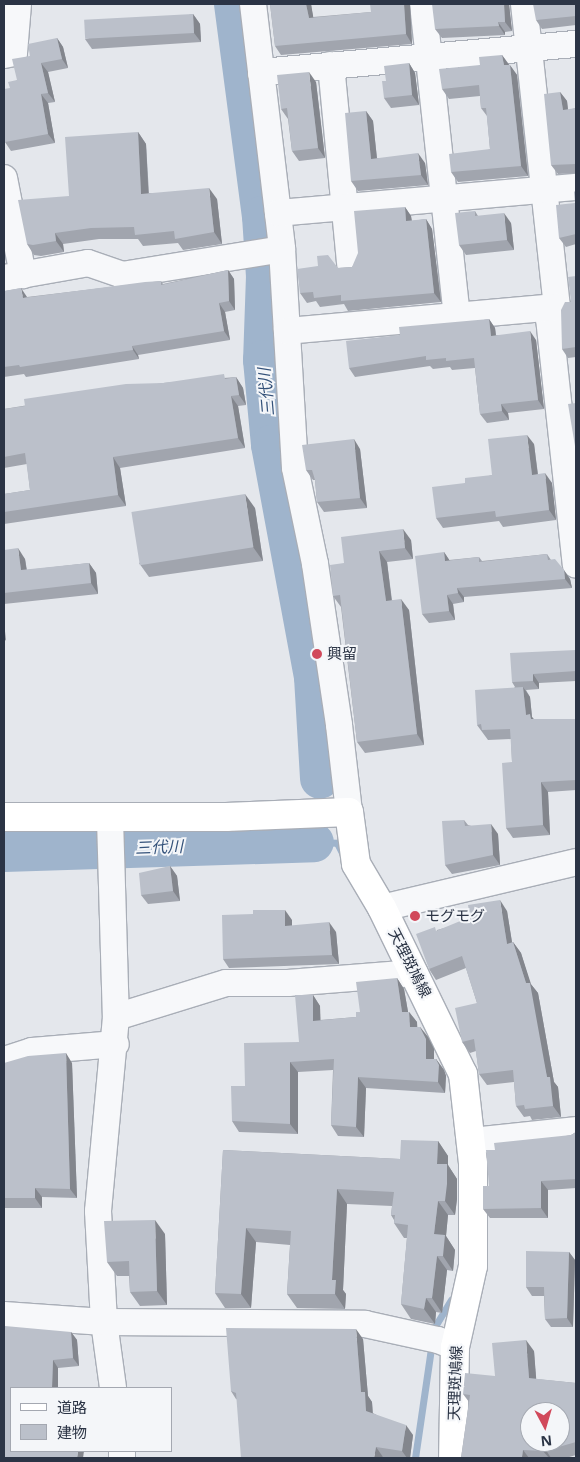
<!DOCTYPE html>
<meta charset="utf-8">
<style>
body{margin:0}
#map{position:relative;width:580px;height:1462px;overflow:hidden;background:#e4e7ec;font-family:"Noto Sans","Noto Sans JP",sans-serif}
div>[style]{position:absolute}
.stream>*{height:7px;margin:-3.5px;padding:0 3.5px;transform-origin:3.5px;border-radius:3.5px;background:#9fb4cc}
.river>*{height:40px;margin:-20px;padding:0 20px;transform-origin:20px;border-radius:20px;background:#9fb4cc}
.roads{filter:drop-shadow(1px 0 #a9aeb7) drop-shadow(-1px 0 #a9aeb7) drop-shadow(0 1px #a9aeb7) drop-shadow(0 -1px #a9aeb7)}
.street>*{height:26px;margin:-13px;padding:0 13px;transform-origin:13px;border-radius:13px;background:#f7f8fa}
.secondary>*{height:28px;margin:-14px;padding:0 14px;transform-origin:14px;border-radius:14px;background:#fff}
.wall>*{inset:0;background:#a1a5ae}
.shaded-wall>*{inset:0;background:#83868d}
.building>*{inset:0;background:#bbc0ca;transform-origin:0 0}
.dots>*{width:14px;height:14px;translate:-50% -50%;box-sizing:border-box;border:2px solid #f4f6f9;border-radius:50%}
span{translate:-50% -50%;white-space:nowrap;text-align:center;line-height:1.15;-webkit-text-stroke:4px #f4f6f9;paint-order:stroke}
.poi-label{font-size:15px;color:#2b3445}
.left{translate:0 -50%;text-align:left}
.street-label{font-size:15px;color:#2b3445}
.water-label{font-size:16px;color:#34527a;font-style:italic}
.frame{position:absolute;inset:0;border:5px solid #2b3445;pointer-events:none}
.legend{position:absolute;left:10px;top:1387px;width:162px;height:65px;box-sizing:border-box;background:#f4f6f9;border:1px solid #a4a8b1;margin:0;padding:6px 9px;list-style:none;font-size:15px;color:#2b3445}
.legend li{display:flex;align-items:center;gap:10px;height:25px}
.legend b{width:25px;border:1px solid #a4a8b1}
.north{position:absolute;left:520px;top:1402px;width:50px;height:50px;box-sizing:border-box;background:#f4f6f9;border:1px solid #a4a8b1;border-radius:50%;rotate:174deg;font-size:14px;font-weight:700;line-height:20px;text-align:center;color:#2b3445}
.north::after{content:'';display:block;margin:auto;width:18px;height:22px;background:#d1495b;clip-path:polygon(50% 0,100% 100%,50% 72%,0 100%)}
</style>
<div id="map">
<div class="stream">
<i style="left:314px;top:842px;width:23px;rotate:2deg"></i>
<i style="left:337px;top:843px;width:16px;rotate:63deg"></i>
<i style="left:415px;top:1458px;width:131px;rotate:-81.7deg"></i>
<i style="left:434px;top:1328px;width:33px;rotate:-59deg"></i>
</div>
<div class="river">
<i style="left:234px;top:4px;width:214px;rotate:82.5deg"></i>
<i style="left:262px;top:216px;width:60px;rotate:86.2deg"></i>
<i style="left:266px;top:276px;width:84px;rotate:92deg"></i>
<i style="left:263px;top:360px;width:85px;rotate:84.6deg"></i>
<i style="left:271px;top:445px;width:236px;rotate:79.5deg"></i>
<i style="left:314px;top:677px;width:102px;rotate:86.6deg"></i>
<i style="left:4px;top:852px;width:310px;rotate:-1.8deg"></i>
</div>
<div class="roads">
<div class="street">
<i style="left:253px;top:4px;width:247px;rotate:83.2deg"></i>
<i style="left:282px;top:249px;width:219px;rotate:86.6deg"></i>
<i style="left:295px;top:468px;width:98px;rotate:78.2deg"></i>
<i style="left:315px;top:564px;width:163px;rotate:81.5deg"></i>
<i style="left:339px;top:725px;width:88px;rotate:83.4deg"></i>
<i style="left:423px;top:4px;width:313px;rotate:83.8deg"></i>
<i style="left:524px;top:4px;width:305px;rotate:83.8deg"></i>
<i style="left:557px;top:307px;width:14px;rotate:126deg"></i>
<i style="left:549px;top:318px;width:248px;rotate:83.8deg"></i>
<i style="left:4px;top:55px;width:10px;rotate:-11deg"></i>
<i style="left:14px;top:53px;width:49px;rotate:-85.3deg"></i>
<i style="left:331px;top:65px;width:200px;rotate:84.5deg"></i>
<i style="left:261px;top:72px;width:316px;rotate:-5.1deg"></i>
<i style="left:4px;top:178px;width:99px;rotate:78.9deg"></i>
<i style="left:278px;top:213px;width:299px;rotate:-5deg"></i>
<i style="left:4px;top:278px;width:85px;rotate:-10.1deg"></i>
<i style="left:88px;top:263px;width:36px;rotate:19deg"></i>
<i style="left:122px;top:275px;width:162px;rotate:-9.2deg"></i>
<i style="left:287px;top:331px;width:271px;rotate:-5.1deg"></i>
<i style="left:110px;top:819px;width:198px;rotate:88.3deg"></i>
<i style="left:116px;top:1017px;width:195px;rotate:95.3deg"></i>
<i style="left:98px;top:1211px;width:111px;rotate:86.9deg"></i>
<i style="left:104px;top:1322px;width:67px;rotate:82.2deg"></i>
<i style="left:382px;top:908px;width:199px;rotate:-13.3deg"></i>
<i style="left:116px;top:1017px;width:115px;rotate:-17.2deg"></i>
<i style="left:226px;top:983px;width:62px"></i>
<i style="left:288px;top:983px;width:127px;rotate:-4.5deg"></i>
<i style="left:4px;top:1060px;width:29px;rotate:-18deg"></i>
<i style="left:32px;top:1051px;width:84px;rotate:-4.8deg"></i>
<i style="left:471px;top:1141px;width:106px;rotate:-6deg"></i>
<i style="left:4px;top:1315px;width:100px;rotate:4deg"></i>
<i style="left:104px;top:1322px;width:261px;rotate:0.4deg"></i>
<i style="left:365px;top:1324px;width:75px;rotate:12.4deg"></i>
<i style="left:438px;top:1340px;width:18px;rotate:22deg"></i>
<i style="left:122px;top:1458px;width:7px;rotate:-90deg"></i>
</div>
<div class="secondary">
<i style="left:4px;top:817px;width:222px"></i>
<i style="left:226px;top:817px;width:123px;rotate:-2.3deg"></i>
<i style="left:349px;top:812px;width:52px;rotate:82.3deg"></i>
<i style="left:356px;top:864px;width:51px;rotate:59.4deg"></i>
<i style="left:382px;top:908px;width:185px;rotate:64deg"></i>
<i style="left:463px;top:1074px;width:90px;rotate:83.6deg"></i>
<i style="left:473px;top:1163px;width:103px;rotate:90deg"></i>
<i style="left:473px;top:1266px;width:83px;rotate:102.5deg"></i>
<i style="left:455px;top:1347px;width:111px;rotate:91deg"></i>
</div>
</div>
<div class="wall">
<i style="clip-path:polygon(270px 4px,311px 4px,313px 17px,371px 12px,410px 4px,412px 44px,281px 55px,275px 46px)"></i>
<i style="clip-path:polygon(509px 4px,512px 31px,505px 32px,505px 35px,442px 38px,435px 29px)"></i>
<i style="clip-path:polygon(576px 4px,576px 25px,542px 29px,536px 20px)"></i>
<i style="clip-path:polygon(193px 14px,200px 24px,201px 42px,92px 49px,85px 39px)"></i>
<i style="clip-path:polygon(57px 38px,63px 47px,68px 68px,48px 72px,55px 102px,48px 103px,55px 143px,11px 151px,5px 142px,10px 88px,17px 80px,30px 56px)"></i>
<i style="clip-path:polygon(502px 55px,517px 75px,528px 176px,458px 182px,451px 172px,490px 149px,487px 116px,481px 108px,480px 96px,449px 99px,442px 89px,480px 65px)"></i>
<i style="clip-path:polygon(409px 63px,415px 73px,419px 105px,391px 108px,384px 98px,386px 81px)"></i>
<i style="clip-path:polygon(316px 82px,325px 158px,299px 161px,292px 151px,288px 119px,281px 109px)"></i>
<i style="clip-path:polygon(560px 92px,567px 101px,568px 110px,576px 108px,576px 173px,558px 174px,551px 165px)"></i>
<i style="clip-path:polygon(366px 111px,373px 121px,377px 158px,425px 163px,428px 185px,358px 191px,351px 181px)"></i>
<i style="clip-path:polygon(138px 132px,146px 144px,149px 193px,217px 199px,222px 244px,183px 250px,178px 243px,143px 246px,138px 239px,99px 239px,63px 244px,64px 252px,41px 256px,34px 255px,27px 244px,69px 196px)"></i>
<i style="clip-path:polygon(576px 190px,576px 244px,566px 247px,559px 238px,575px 203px)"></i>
<i style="clip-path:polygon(405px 207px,411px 216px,412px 221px,426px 219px,432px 229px,441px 302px,348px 311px,344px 304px,320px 307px,316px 301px,307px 303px,300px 293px,338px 268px,352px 267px)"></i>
<i style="clip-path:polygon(475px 211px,478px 216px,511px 223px,514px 250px,466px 255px,459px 245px)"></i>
<i style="clip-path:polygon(228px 270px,234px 279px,235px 310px,225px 312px,230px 340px,138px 355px,139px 359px,26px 377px,24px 374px,4px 377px,4px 291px,27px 297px,161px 281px,163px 284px)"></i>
<i style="clip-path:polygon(576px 272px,576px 357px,568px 358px,562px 349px)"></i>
<i style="clip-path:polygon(489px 319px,495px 328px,496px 335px,536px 340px,544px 409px,508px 413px,509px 420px,487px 423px,480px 414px,475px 368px,452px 370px,450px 367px,433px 369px,430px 366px,355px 377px,349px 368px,400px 335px)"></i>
<i style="clip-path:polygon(236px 377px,243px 388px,246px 405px,238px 406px,245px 448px,120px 468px,126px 506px,4px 524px,4px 494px,30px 490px,27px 464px,4px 468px,4px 409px,163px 383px)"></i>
<i style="clip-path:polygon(534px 444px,538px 474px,552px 483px,556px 520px,503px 527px,499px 521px,443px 528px,436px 518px,465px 483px,492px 475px)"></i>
<i style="clip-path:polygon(360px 449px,367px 508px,324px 512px,317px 502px,315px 480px,313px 480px,306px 470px)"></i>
<i style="clip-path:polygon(255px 508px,263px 561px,149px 577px,139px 563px)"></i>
<i style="clip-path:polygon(411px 540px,413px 559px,387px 562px,392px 600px,409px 610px,424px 745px,365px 753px,357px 742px,341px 607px,333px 596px,344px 563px)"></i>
<i style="clip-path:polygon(4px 545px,5px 550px,25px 559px,27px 570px,89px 563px,96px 573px,98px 594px,4px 604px)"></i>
<i style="clip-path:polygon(444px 552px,449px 560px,479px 557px,482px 561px,547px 554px,551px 560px,570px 579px,572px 588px,464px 597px,464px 602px,453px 604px,455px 620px,429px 623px,422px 614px)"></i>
<i style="clip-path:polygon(576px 650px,576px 681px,539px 683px,539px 689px,526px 690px,530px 697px,532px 717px,534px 719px,576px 719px,576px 790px,548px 792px,550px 835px,513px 838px,506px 828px,512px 762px,511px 739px,488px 740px,477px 725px,515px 687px,512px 682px)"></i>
<i style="clip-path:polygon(464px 820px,468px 825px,498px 834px,500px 865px,452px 874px,445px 865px)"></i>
<i style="clip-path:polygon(170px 866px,177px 876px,180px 901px,148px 904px,141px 895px)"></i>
<i style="clip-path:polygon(507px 911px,512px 942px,513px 942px,521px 953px,530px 983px,538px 993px,554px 1082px,558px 1087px,561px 1117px,532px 1120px,530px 1116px,524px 1117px,516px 1106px,514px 1082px,487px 1085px,479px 1074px,476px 1051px,470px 1053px,462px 1042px,477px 1003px,466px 968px,436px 980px,429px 969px,437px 930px)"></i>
<i style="clip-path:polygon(292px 920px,292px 926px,336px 932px,339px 964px,229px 968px,223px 959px)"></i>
<i style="clip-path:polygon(397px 978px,404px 989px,408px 1012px,409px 1012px,417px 1022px,417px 1027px,420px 1027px,428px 1037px,434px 1049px,434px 1059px,436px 1059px,444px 1070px,446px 1076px,445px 1093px,366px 1088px,364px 1137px,338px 1136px,331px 1125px,333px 1070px,298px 1072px,298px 1134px,239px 1132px,232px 1121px,245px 1086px,299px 1042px,313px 995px,320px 1006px,320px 1020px,356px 1017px,360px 1012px)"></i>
<i style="clip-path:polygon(4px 1063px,72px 1063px,77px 1198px,42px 1197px,42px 1208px,4px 1208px)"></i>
<i style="clip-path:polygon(576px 1132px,576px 1188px,548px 1190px,548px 1218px,490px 1218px,483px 1209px,489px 1186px,495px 1150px,571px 1135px)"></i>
<i style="clip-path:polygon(438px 1141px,448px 1156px,448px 1165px,457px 1179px,457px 1199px,455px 1215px,448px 1215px,446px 1236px,455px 1250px,453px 1271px,447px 1270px,442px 1313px,436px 1312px,435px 1324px,411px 1319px,401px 1304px,407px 1238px,404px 1238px,394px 1223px,394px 1220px,391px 1215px,392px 1206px,347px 1204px,343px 1290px,346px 1294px,345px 1309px,297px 1308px,287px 1294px,290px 1245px,256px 1242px,251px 1308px,225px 1308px,215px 1293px,223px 1150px,400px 1159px)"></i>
<i style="clip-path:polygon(165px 1234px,167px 1305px,140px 1306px,130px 1292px,129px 1276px,117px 1276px,107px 1262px)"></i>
<i style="clip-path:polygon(569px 1252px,575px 1260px,573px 1327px,551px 1327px,545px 1319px,544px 1296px,532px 1296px,526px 1287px)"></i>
<i style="clip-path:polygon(71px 1332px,77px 1340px,79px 1366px,58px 1368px,58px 1388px,11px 1388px,4px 1458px,4px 1340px)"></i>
<i style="clip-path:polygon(363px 1339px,368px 1396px,372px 1402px,373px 1413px,413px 1435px,410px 1458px,390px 1458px,383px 1457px,236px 1399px,231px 1391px)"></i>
<i style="clip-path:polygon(534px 1351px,536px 1379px,576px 1383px,576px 1455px,566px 1458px,461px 1458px,469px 1402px,463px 1394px,495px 1376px)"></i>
</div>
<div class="shaded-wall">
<i style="clip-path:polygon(306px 4px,311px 4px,315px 27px,309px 18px)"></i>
<i style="clip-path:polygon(404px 4px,410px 4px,412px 44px,406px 34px)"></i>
<i style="clip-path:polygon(504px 4px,509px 4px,512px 31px,505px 22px)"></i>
<i style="clip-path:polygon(193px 14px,200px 24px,201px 42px,194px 33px)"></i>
<i style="clip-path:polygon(498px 22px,505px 32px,505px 35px,499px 26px)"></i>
<i style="clip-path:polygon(57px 38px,63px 47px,68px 68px,62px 59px)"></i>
<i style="clip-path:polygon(502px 55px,509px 65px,504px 65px)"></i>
<i style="clip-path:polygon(41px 63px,48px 72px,55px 102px,48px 93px)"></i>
<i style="clip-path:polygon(409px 63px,415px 73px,419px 105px,412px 95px)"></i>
<i style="clip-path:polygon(510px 65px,517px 75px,528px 176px,521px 166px)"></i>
<i style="clip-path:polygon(309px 72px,316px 82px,325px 158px,318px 148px)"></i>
<i style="clip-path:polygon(560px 92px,567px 101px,569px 119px,563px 110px)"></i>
<i style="clip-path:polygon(41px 94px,48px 103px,55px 143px,48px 134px)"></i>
<i style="clip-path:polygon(366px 111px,373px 121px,378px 169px,371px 159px)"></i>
<i style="clip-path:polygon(138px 132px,146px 144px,149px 205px,141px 194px)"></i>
<i style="clip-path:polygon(418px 153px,425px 163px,428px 185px,421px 175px)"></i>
<i style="clip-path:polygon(209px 188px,217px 199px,222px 244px,214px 232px)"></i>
<i style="clip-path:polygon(405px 207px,411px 216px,413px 231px,406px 221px)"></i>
<i style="clip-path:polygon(504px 213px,511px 223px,514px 250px,507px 240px)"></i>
<i style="clip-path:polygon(426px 219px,432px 229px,441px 302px,434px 293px)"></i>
<i style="clip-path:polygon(55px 233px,63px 244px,64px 252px,56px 241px)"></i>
<i style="clip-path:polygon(228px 270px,234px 279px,235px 310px,229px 301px)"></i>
<i style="clip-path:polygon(21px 288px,27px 297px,23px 298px)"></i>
<i style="clip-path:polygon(219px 303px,225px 312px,230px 340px,224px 331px)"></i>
<i style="clip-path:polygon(489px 319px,495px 328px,497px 345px,491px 336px)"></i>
<i style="clip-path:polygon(530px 331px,536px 340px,544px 409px,538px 400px)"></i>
<i style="clip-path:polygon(132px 346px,138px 355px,139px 359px,133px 350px)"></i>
<i style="clip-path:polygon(236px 377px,243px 388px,246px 405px,239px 395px)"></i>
<i style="clip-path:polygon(231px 396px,238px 406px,245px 448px,238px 438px)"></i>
<i style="clip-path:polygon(501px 404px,508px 413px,509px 420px,502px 411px)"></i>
<i style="clip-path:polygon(527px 435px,534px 444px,539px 485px,532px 475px)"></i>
<i style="clip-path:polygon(354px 439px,360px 449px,367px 508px,360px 498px)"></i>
<i style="clip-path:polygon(113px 457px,120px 468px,126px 506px,118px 495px)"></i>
<i style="clip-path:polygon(545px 473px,552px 483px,556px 520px,549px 510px)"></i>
<i style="clip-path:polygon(245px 494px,255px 508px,263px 561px,253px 547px)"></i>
<i style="clip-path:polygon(403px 529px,411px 540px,413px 559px,405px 548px)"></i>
<i style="clip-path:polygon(18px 548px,25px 559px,28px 581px,21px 570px)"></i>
<i style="clip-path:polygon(379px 551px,387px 562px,393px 612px,386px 601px)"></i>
<i style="clip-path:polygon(444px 552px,450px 561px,445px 561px)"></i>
<i style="clip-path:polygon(89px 563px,96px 573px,98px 594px,91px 583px)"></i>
<i style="clip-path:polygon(564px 570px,570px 579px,572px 588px,565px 579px)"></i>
<i style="clip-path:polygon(457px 588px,464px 597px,464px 602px,458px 593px)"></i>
<i style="clip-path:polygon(447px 595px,453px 604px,455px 620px,449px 611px)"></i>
<i style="clip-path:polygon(401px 599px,409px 610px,424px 745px,417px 734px)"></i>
<i style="clip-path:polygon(4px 622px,6px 641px,4px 638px)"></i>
<i style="clip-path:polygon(533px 674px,539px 683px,539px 689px,533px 681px)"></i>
<i style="clip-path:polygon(523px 687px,530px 697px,532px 717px,537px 724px,526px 715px)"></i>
<i style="clip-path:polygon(541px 782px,548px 792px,550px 835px,543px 825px)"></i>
<i style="clip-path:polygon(491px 824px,498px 834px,500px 865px,493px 855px)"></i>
<i style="clip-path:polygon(170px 866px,177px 876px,180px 901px,173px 891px)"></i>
<i style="clip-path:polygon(500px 900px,507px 911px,514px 955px,507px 944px)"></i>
<i style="clip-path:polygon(285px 910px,292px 920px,292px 935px,285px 926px)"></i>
<i style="clip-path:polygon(329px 922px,336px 932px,339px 964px,332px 955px)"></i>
<i style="clip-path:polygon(513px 942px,521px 953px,531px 984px,530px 983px,538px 993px,554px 1082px,558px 1087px,561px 1117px,553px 1106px,547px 1077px,526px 983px)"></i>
<i style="clip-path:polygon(397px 978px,404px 989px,410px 1023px,402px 1012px)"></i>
<i style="clip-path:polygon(313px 995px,320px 1006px,321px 1031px,313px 1021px)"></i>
<i style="clip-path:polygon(409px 1012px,417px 1022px,418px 1038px,410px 1027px)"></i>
<i style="clip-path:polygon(420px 1027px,428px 1037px,434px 1049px,434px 1069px,426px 1059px)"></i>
<i style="clip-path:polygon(66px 1053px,72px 1063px,77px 1198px,70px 1189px)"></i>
<i style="clip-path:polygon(436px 1059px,444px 1070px,446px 1076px,445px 1093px,438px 1082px)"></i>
<i style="clip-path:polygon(290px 1062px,298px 1072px,298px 1134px,290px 1124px)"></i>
<i style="clip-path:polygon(358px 1077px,366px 1088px,364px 1137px,356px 1127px)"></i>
<i style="clip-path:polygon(438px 1141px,448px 1156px,448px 1165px,457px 1179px,457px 1199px,455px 1215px,445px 1201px,437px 1164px)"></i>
<i style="clip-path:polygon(541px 1181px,548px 1190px,548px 1218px,541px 1208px)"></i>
<i style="clip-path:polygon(35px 1188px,42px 1197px,42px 1208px,35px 1198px)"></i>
<i style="clip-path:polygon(337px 1189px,347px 1204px,343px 1290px,346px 1294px,345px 1309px,335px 1294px,332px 1280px)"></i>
<i style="clip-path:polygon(438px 1201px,448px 1215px,446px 1236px,455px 1250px,453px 1271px,443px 1256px,434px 1234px)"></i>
<i style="clip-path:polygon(155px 1220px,165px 1234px,167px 1305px,157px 1291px)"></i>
<i style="clip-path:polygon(246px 1228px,256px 1242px,251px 1308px,241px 1294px)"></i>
<i style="clip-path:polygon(4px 1239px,5px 1242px,4px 1258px)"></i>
<i style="clip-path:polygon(569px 1252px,575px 1260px,573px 1327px,567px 1318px)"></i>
<i style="clip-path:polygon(437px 1256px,447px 1270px,442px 1313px,432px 1298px)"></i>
<i style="clip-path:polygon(426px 1298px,436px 1312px,435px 1324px,424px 1309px)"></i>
<i style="clip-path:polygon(356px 1329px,363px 1339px,368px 1396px,372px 1402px,373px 1421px,366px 1411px,361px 1392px)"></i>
<i style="clip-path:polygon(71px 1332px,77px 1340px,79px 1366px,73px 1358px)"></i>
<i style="clip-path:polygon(526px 1340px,534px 1351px,537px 1389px,529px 1378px)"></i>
<i style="clip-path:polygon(53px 1360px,58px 1368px,58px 1388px,52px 1388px)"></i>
<i style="clip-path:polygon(406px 1425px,413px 1435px,410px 1458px,407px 1458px,402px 1451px)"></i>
<i style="clip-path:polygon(376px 1447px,383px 1457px,383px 1458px,374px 1458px)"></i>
<i style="clip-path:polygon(544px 1447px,551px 1458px,549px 1458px,543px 1451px)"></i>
<i style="clip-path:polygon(523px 1450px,529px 1458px,523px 1458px,522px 1457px)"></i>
<i style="clip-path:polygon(78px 1451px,84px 1451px,83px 1458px,77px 1458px)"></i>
</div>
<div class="building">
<i style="clip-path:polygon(270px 4px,306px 4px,309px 18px,371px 12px,370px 4px,404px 4px,406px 34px,275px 46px)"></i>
<i style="clip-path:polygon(432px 4px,504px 4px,505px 22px,498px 22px,499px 26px,435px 29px)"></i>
<i style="clip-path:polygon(533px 4px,576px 4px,576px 16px,536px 20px)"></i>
<i style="left:193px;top:14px;width:19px;height:109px;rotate:87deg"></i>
<i style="clip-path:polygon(57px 38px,62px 59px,41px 63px,48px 93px,41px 94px,48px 134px,5px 142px,4px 135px,4px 89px,10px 88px,8px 82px,17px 80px,12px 59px,30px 56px,28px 44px)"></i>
<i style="clip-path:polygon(502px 55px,504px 65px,510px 65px,521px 166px,451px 172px,449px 154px,490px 149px,486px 108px,481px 108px,479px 85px,442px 89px,439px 69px,480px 65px,479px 57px)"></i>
<i style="clip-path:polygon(409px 63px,412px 95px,384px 98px,382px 81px,386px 81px,384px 66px)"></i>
<i style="clip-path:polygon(309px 72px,318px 148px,292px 151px,287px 108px,281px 109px,277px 75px)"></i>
<i style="clip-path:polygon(560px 92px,563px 110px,576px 108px,576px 165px,576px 164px,551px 165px,544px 94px)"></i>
<i style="clip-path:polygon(366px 111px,371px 159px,418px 153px,421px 175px,351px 181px,345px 113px)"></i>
<i style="clip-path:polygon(138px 132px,141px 194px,209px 188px,214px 232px,175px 239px,174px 231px,135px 235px,134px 227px,91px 228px,55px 233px,56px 241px,33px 245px,27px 244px,18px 200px,69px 196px,65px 137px)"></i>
<i style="clip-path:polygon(576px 190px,576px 234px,559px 238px,556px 205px,575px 203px,574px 192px)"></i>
<i style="clip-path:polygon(405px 207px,406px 221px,426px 219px,434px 293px,341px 301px,341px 295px,314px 298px,313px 292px,300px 293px,297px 269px,318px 266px,317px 256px,328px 255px,338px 268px,352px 267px,358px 253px,354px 211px)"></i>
<i style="clip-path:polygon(475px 211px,475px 216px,504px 213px,507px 240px,459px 245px,455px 213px)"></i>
<i style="clip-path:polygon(228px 270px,229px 301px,219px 303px,224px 331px,132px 346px,133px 350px,20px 367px,19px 365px,4px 367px,4px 291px,21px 288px,23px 298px,145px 282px,161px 281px,161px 285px)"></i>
<i style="clip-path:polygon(575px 272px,576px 272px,576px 347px,562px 349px,561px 310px,565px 302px,571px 302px,568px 277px,576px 276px)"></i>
<i style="clip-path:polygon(489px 319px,491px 336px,530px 331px,538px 400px,501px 404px,502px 411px,480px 414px,474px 358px,446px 361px,446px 358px,426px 360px,426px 356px,349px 368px,346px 341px,400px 335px,399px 327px)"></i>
<i style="clip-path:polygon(224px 374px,225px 379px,236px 377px,239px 395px,231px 396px,238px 438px,113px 457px,118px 495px,4px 512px,4px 494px,30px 490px,25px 453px,4px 457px,4px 409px,25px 406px,24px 399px,126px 384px,163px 383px)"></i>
<i style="clip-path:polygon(576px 403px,576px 452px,568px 404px)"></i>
<i style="clip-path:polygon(527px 435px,532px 475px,545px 473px,549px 510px,496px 517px,495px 511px,436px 518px,432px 487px,465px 483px,465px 478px,492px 475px,488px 439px)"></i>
<i style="clip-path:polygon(354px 439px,360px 498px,317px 502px,315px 480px,312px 470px,306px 470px,302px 445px)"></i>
<i style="left:245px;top:494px;width:54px;height:115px;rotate:81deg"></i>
<i style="clip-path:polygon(403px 529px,405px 548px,379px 551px,386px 601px,401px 599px,417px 734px,357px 742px,340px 595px,333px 596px,330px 565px,344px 563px,341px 537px)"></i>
<i style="clip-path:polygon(18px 548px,21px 570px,89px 563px,91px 583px,4px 593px,4px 550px)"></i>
<i style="clip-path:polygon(444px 552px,445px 561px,479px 557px,479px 562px,547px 554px,548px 560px,555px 559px,564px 570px,565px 579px,457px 588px,458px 593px,447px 595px,449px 611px,422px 614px,415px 556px)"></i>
<i style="clip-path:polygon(576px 650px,576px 671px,533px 674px,533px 681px,512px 682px,510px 653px)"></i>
<i style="clip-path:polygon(523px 687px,526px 715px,530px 714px,531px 719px,576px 719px,576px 780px,541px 782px,543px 825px,506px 828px,502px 763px,512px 762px,510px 729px,482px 730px,481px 724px,477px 725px,475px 690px)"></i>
<i style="clip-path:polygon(464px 820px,465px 826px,491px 824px,493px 855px,445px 865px,442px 821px)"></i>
<i style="clip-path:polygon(170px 866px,173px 891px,141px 895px,139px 873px)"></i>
<i style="clip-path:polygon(500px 900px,507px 944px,513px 942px,526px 983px,530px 983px,547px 1077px,550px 1077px,553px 1106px,525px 1109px,524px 1105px,516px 1106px,513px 1070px,479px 1074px,474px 1039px,462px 1042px,455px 1008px,477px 1003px,462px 956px,429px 969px,416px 934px,435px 927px,436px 931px,470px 917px,468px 905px)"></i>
<i style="clip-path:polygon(253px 910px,285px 910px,285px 926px,329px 922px,332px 955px,223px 959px,222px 915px,253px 914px)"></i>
<i style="clip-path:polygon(397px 978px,402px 1012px,409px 1012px,410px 1027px,420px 1027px,426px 1039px,426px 1059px,436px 1059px,439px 1065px,438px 1082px,358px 1077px,356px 1127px,331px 1125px,334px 1059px,290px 1062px,290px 1124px,232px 1121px,231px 1086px,245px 1086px,244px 1043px,299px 1042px,295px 995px,313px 995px,313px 1021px,356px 1017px,356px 1012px,360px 1012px,356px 982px)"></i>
<i style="clip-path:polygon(66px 1053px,70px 1189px,35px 1188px,35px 1198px,4px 1198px,4px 1063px,28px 1056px)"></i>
<i style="clip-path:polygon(576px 1132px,576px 1179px,541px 1181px,541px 1208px,483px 1209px,483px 1186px,489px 1186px,486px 1150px,495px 1150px,494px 1143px,571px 1135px)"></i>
<i style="clip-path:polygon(401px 1140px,438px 1141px,437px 1164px,447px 1164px,447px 1184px,445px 1201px,438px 1201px,434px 1234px,445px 1235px,443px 1256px,437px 1256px,432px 1298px,426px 1298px,424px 1309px,401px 1304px,408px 1225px,394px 1223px,395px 1215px,391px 1215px,394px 1192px,337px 1189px,332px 1280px,336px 1280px,335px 1294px,287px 1294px,291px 1231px,246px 1228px,241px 1294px,215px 1293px,223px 1150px,400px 1159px)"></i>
<i style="clip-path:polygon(155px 1220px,157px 1291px,130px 1292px,129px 1261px,107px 1262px,104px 1221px)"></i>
<i style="clip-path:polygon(526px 1251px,569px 1252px,567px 1318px,545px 1319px,544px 1287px,526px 1287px)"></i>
<i style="clip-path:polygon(5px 1326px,71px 1332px,73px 1358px,53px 1360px,52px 1388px,11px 1388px,11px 1451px,78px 1451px,77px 1458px,4px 1458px,4px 1340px)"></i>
<i style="clip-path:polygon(226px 1328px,356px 1329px,361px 1392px,365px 1392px,366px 1411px,406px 1425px,402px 1451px,376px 1447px,374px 1458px,241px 1458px,236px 1393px,231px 1391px)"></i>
<i style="clip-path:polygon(evenodd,526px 1340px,529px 1378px,576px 1383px,576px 1442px,555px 1448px,544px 1447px,543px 1451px,523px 1450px,522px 1457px,518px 1458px,461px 1458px,470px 1395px,463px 1394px,465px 1373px,495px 1376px,492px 1343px,526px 1340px,530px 1412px,560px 1412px,560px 1442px,530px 1442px,530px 1412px)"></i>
</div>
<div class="dots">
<i style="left:317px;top:654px;background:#d1495b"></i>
<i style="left:415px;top:916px;background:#d1495b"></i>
</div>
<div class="poi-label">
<span class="left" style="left:327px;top:654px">興留</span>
<span class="left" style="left:425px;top:916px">モグモグ</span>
</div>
<div class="street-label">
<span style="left:410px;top:963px;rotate:63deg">天理斑鳩線</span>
<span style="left:455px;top:1383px;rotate:-88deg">天理斑鳩線</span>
</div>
<div class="water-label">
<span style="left:266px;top:392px;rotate:-95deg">三代川</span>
<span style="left:159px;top:847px;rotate:-2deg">三代川</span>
</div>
<div class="frame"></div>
<ul class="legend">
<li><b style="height:6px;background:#fff"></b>道路</li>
<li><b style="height:14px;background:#bbc0ca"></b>建物</li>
</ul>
<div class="north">N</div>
</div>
